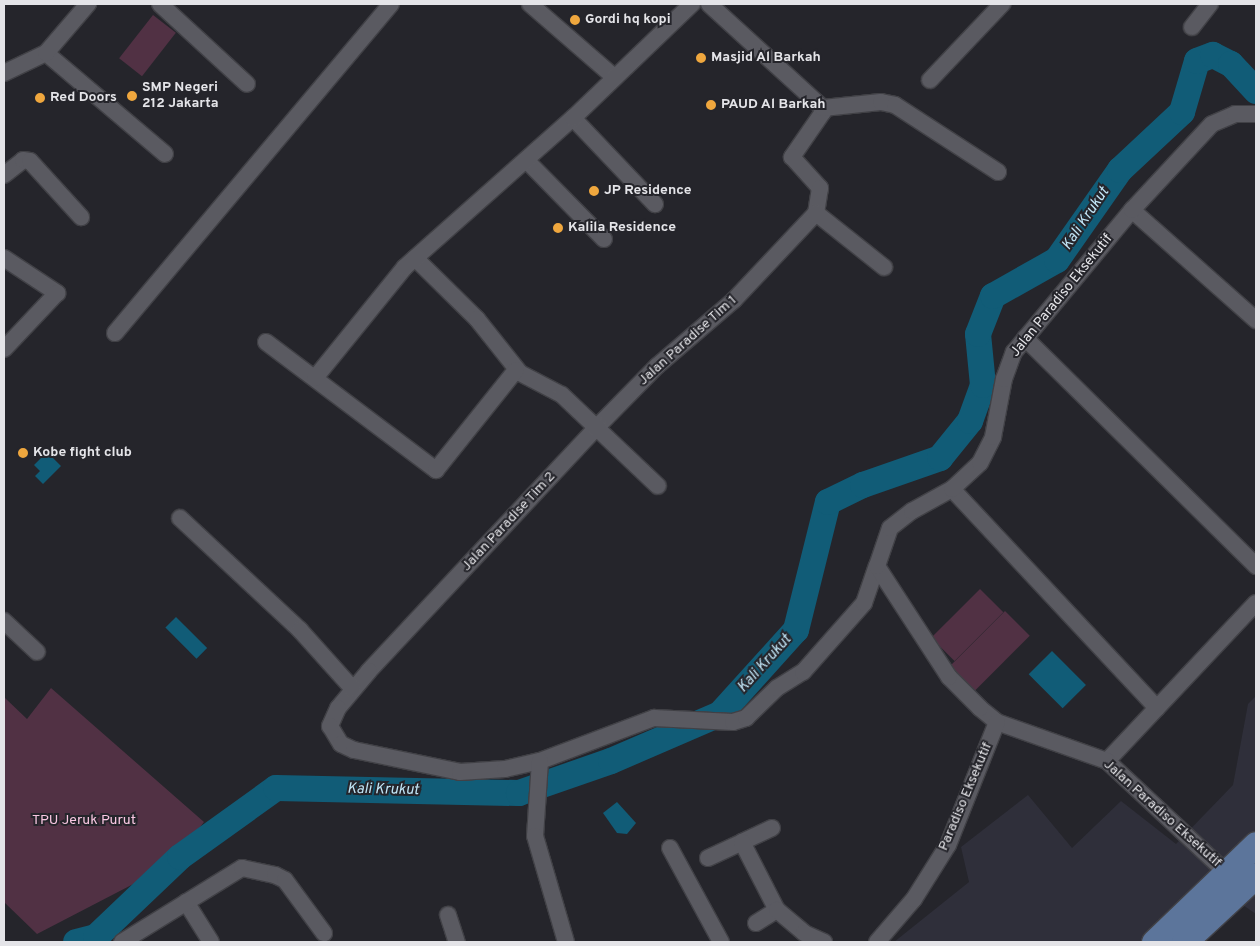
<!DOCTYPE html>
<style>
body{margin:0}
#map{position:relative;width:1260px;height:946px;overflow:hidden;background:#25252b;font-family:Overpass,sans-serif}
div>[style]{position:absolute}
.built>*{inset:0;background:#2f2f3a}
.green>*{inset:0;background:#513144;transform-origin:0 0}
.water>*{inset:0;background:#115c77;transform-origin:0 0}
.river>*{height:26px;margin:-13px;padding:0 13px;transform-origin:13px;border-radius:13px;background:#115c77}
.roads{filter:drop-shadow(1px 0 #414146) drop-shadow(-1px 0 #414146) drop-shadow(0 1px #414146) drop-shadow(0 -1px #414146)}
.minor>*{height:16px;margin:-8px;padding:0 8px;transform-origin:8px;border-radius:8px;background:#5a5a61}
.primary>*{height:25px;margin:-12.5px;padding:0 12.5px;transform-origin:12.5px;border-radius:12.5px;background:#5c759b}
.dots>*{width:14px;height:14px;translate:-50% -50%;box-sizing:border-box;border:2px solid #25252b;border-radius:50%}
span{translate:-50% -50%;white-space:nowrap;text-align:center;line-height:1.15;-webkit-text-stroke:4px #25252b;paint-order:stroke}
.poi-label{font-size:14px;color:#e4e4e8;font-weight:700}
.left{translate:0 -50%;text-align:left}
.street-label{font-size:14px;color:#e4e4e8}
.park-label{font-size:14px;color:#f9c7e2}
.water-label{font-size:15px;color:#c2e6f7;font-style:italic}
.frame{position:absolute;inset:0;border:5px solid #e4e4e8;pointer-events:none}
</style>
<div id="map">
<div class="built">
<i style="clip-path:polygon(1256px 696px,1256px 914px,1237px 901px,1196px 942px,894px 942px,969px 882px,961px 847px,1028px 795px,1072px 848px,1121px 801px,1176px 844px,1233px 785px,1248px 704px)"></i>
</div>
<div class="green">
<i style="left:153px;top:15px;width:29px;height:55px;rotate:38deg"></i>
<i style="left:980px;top:589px;width:33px;height:69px;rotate:45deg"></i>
<i style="left:1005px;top:611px;width:35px;height:78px;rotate:45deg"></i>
<i style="clip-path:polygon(51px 688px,204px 822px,170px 865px,37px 934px,4px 902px,4px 697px,27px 719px)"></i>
</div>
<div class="water">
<i style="clip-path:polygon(47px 452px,61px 466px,43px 484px,35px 476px,40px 471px,34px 465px)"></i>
<i style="left:176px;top:617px;width:44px;height:15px;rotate:45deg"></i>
<i style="left:1052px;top:651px;width:48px;height:33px;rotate:45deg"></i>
<i style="clip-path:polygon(617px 802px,636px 823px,627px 834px,617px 833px,603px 813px)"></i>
</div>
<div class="river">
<i style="left:76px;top:942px;width:21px;rotate:-14deg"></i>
<i style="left:96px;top:937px;width:116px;rotate:-43.6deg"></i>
<i style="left:180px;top:857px;width:118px;rotate:-35.7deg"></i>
<i style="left:276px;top:788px;width:243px;rotate:1.2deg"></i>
<i style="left:519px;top:793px;width:97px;rotate:-19.2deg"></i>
<i style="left:611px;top:761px;width:119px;rotate:-23.3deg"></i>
<i style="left:720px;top:714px;width:113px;rotate:-47.9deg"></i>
<i style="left:796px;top:630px;width:132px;rotate:-76deg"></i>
<i style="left:828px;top:502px;width:39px;rotate:-26deg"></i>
<i style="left:863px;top:485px;width:82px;rotate:-19.3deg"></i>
<i style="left:940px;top:458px;width:48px;rotate:-51deg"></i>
<i style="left:970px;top:421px;width:38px;rotate:-70deg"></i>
<i style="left:983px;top:385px;width:51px;rotate:-95.6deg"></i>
<i style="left:978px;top:334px;width:41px;rotate:-68.5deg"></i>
<i style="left:993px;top:296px;width:73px;rotate:-29.4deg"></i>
<i style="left:1057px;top:260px;width:110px;rotate:-55deg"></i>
<i style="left:1120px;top:170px;width:85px;rotate:-43.1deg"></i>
<i style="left:1182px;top:112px;width:53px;rotate:-73.6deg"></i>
<i style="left:1197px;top:61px;width:17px;rotate:-21deg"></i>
<i style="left:1213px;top:55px;width:20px;rotate:27deg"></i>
<i style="left:1231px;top:64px;width:37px;rotate:47deg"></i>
</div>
<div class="roads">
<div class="minor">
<i style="left:160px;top:4px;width:118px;rotate:42.6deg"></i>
<i style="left:530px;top:4px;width:111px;rotate:41deg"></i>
<i style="left:709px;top:4px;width:154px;rotate:42.4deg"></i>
<i style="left:1192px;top:27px;width:29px;rotate:-52deg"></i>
<i style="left:46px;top:53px;width:156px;rotate:40.3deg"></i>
<i style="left:4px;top:73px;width:47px;rotate:-25.5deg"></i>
<i style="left:46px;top:53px;width:65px;rotate:-49.4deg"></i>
<i style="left:930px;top:80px;width:105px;rotate:-46.5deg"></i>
<i style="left:823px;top:108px;width:4px;rotate:90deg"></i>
<i style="left:823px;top:112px;width:55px;rotate:124.6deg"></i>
<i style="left:792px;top:157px;width:42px;rotate:47.9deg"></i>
<i style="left:820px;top:188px;width:25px;rotate:99deg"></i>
<i style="left:816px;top:213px;width:120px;rotate:133.3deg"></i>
<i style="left:734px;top:300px;width:101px;rotate:139.4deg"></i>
<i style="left:657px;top:366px;width:84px;rotate:134.5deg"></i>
<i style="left:598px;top:426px;width:335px;rotate:133.1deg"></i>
<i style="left:369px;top:671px;width:48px;rotate:130deg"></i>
<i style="left:338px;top:708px;width:20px;rotate:114deg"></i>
<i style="left:330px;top:726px;width:21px;rotate:59deg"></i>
<i style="left:341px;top:744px;width:14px;rotate:25deg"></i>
<i style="left:354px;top:750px;width:108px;rotate:11.7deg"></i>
<i style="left:460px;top:772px;width:45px;rotate:-3.8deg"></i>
<i style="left:505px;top:769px;width:36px;rotate:-13deg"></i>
<i style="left:540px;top:761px;width:122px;rotate:-20.7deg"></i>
<i style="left:654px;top:718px;width:79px;rotate:2.9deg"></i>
<i style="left:733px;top:722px;width:14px;rotate:-17deg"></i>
<i style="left:746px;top:718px;width:43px;rotate:-44.1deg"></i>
<i style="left:777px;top:688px;width:31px;rotate:-32deg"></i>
<i style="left:803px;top:672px;width:92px;rotate:-48.5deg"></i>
<i style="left:864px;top:603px;width:39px;rotate:-71deg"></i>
<i style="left:823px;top:108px;width:58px;rotate:-5.9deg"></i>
<i style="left:881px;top:102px;width:14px;rotate:12deg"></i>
<i style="left:895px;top:105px;width:123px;rotate:33deg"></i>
<i style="left:573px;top:118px;width:119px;rotate:46.4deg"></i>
<i style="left:526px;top:160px;width:111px;rotate:45.4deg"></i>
<i style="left:4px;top:175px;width:24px;rotate:-38deg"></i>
<i style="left:23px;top:160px;width:7px;rotate:8deg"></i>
<i style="left:30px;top:161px;width:76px;rotate:47.7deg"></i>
<i style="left:1132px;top:210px;width:166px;rotate:41.6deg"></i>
<i style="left:816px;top:213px;width:87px;rotate:38.5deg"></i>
<i style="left:4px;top:258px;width:64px;rotate:33.4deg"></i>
<i style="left:57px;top:293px;width:77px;rotate:133.4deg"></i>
<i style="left:415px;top:258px;width:87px;rotate:44.5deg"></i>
<i style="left:477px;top:319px;width:69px;rotate:51.5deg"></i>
<i style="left:520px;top:373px;width:47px;rotate:27.6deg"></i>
<i style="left:562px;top:395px;width:132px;rotate:43.5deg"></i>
<i style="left:115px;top:333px;width:429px;rotate:-50deg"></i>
<i style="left:1025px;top:338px;width:325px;rotate:44.6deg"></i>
<i style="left:266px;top:342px;width:213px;rotate:37deg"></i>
<i style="left:436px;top:470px;width:128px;rotate:-51.3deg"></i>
<i style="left:315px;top:378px;width:143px;rotate:-51deg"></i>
<i style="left:405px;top:267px;width:225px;rotate:-41.6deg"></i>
<i style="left:573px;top:118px;width:165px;rotate:-43.8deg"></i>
<i style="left:952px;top:489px;width:300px;rotate:46.9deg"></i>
<i style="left:180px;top:518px;width:164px;rotate:43deg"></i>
<i style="left:300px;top:630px;width:79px;rotate:48.1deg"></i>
<i style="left:4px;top:621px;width:45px;rotate:43.2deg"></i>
<i style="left:540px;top:761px;width:75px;rotate:93.8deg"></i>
<i style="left:535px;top:836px;width:110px;rotate:73.7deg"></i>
<i style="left:1107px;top:761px;width:217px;rotate:-46.7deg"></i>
<i style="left:742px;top:842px;width:33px;rotate:-25deg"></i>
<i style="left:670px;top:848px;width:107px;rotate:61.5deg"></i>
<i style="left:708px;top:858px;width:38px;rotate:-25deg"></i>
<i style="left:742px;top:842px;width:76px;rotate:62.8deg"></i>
<i style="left:1232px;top:878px;width:171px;rotate:-136.9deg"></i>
<i style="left:1107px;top:761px;width:117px;rotate:-160.5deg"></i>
<i style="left:997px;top:722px;width:22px;rotate:-141deg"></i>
<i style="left:980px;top:708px;width:44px;rotate:-135deg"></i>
<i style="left:949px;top:677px;width:132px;rotate:-123deg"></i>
<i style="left:877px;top:566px;width:40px;rotate:-71.1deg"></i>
<i style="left:890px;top:528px;width:28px;rotate:-38deg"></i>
<i style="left:912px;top:511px;width:46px;rotate:-28.8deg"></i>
<i style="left:952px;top:489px;width:38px;rotate:-43deg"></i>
<i style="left:980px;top:463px;width:29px;rotate:-63deg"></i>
<i style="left:993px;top:437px;width:59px;rotate:-79.3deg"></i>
<i style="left:1004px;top:379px;width:29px;rotate:-70deg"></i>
<i style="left:1014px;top:352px;width:185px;rotate:-50.3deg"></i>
<i style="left:1132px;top:210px;width:117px;rotate:-47.1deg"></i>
<i style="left:1212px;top:124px;width:25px;rotate:-23deg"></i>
<i style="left:1235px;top:114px;width:21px"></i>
<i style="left:186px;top:902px;width:47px;rotate:58deg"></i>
<i style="left:448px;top:915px;width:28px;rotate:72deg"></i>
<i style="left:756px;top:923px;width:25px;rotate:-32deg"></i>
<i style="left:777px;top:910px;width:35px;rotate:40deg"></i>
<i style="left:804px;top:933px;width:22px;rotate:24deg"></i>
<i style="left:122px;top:942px;width:141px;rotate:-31.7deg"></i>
<i style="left:242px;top:868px;width:34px;rotate:12deg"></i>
<i style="left:275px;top:875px;width:11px;rotate:27deg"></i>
<i style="left:285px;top:880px;width:66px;rotate:53.7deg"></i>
<i style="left:877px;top:942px;width:57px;rotate:-49.3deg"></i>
<i style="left:914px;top:899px;width:64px;rotate:-57.8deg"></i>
<i style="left:948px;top:845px;width:132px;rotate:-68.3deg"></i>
</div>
<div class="primary">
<i style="left:1154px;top:942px;width:141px;rotate:-43.9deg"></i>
<i style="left:1184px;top:942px;width:98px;rotate:-42.9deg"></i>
</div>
</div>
<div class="dots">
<i style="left:575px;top:20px;background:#efa73e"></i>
<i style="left:701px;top:58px;background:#efa73e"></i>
<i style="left:132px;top:96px;background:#efa73e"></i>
<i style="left:40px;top:98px;background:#efa73e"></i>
<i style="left:711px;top:105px;background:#efa73e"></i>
<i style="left:594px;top:191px;background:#efa73e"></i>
<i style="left:558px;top:228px;background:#efa73e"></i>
<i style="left:23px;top:453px;background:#efa73e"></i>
</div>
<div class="poi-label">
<span class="left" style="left:585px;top:20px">Gordi hq kopi</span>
<span class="left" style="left:711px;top:58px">Masjid Al Barkah</span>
<span class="left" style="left:142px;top:96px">SMP Negeri<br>212 Jakarta</span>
<span class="left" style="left:50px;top:98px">Red Doors</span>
<span class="left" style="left:721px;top:105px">PAUD Al Barkah</span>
<span class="left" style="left:604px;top:191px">JP Residence</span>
<span class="left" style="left:568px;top:228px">Kalila Residence</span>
<span class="left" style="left:33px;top:453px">Kobe fight club</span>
</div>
<div class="street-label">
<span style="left:1062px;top:296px;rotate:-51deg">Jalan Paradiso Eksekutif</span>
<span style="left:688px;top:341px;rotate:-42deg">Jalan Paradise Tim 1</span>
<span style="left:509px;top:522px;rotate:-47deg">Jalan Paradise Tim 2</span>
<span style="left:966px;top:797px;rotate:-67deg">Paradiso Eksekutif</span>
<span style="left:1162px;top:814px;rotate:42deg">Jalan Paradiso Eksekutif</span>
</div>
<div class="park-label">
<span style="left:84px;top:821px">TPU Jeruk Purut</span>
</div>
<div class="water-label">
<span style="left:1086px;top:219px;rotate:-56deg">Kali Krukut</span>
<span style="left:765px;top:664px;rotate:-48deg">Kali Krukut</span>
<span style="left:383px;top:790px;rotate:1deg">Kali Krukut</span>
</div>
<div class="frame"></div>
</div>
